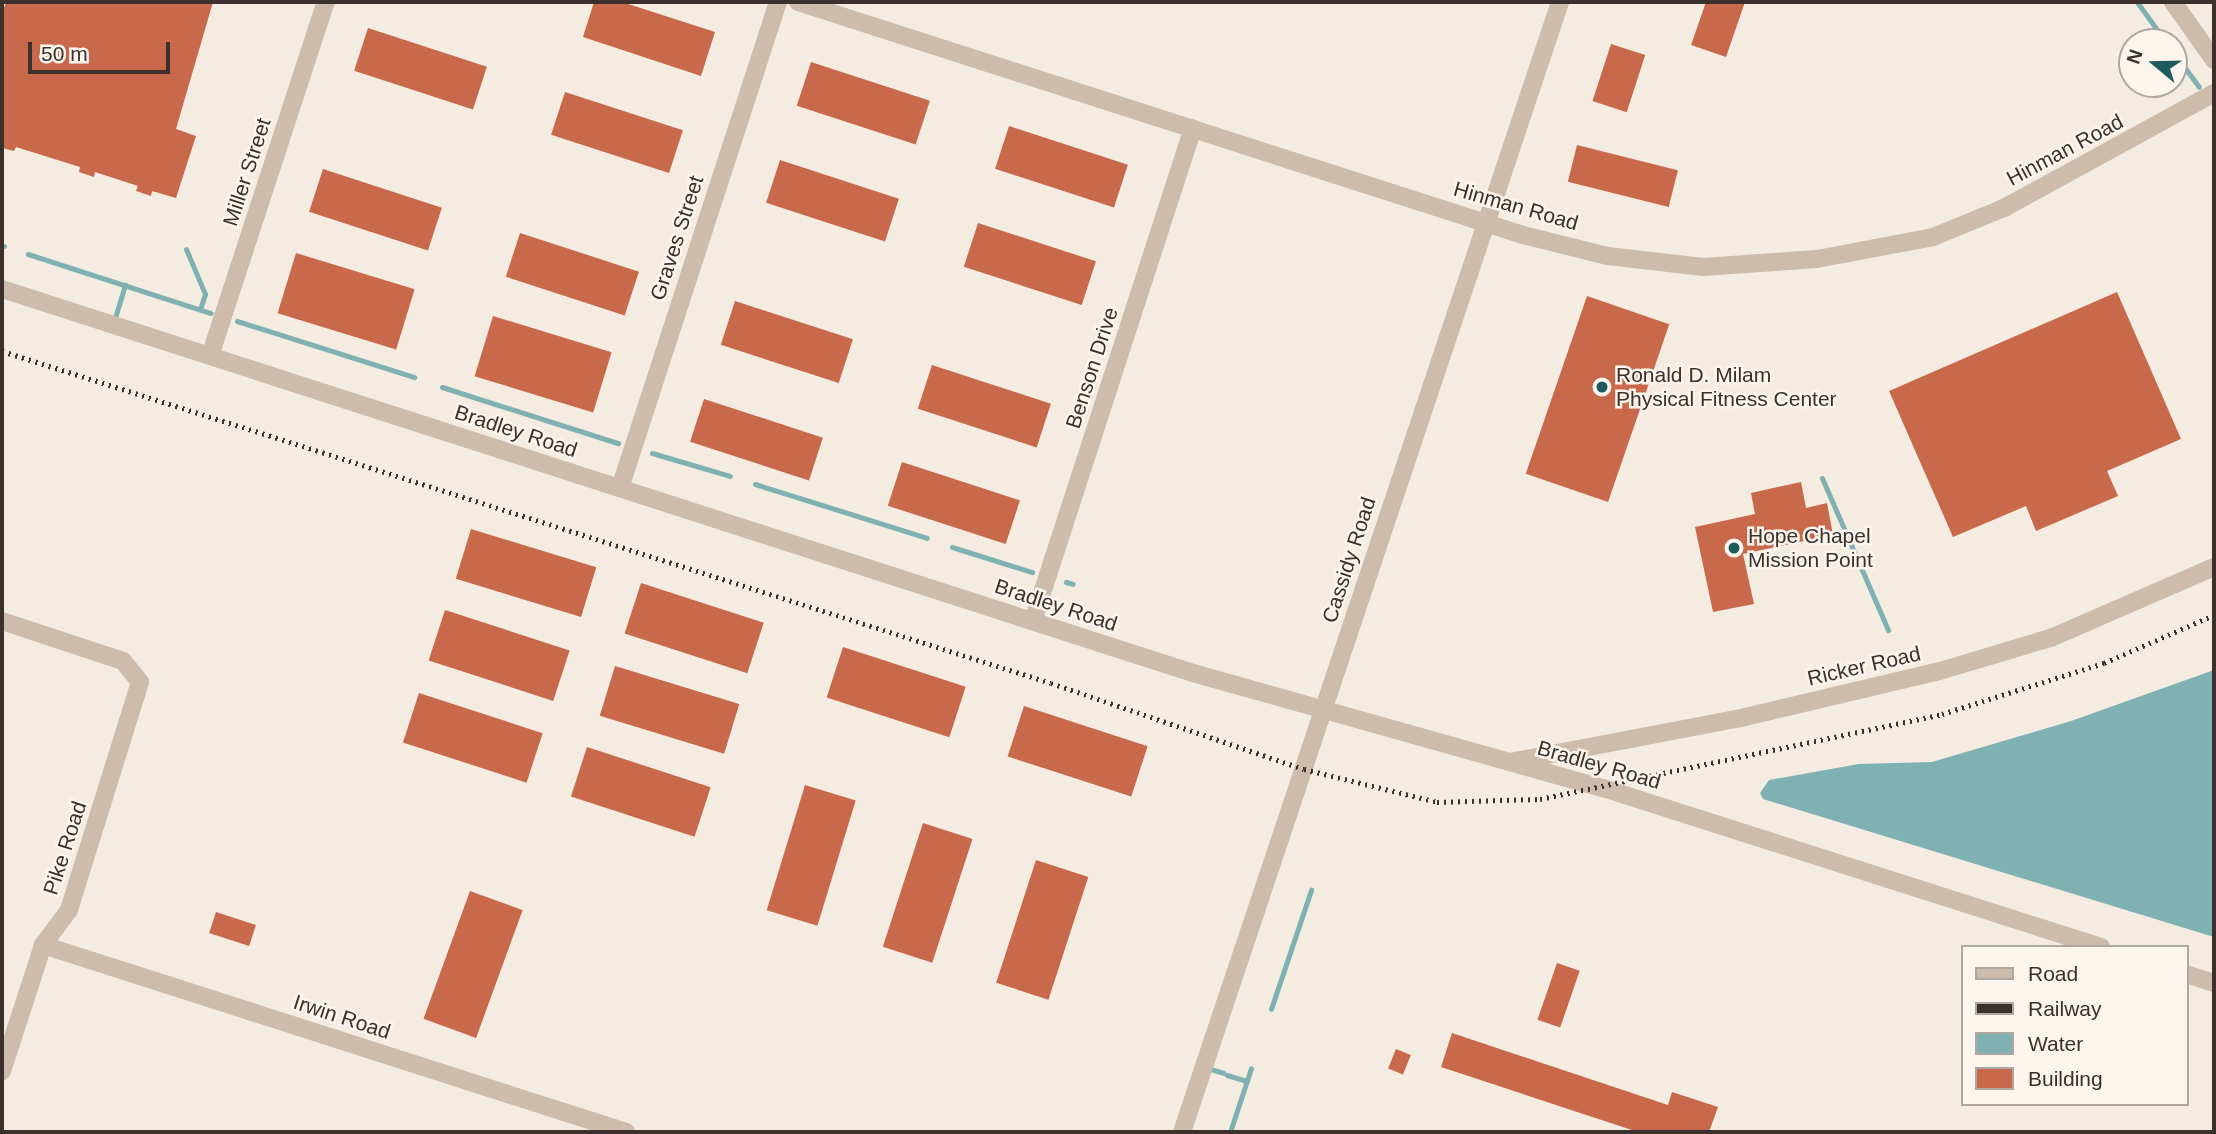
<!DOCTYPE html>
<style>
body{margin:0}
#map{position:relative;width:2216px;height:1134px;overflow:hidden;background:#f4ebe1;font-family:Arial,sans-serif}
div>[style]{position:absolute}
.water>*{inset:0;background:#7fb0b2}
.stream>*{height:5px;margin:-2.5px;padding:0 2.5px;transform-origin:2.5px;border-radius:2.5px;background:#7fb0b2}
.building>*{inset:0;background:#c8694b;transform-origin:0 0}
.minor>*{height:18px;margin:-9px;padding:0 9px;transform-origin:9px;border-radius:9px;background:#cdbbac}
.tertiary>*{height:18px;margin:-9px;padding:0 9px;transform-origin:9px;border-radius:9px;background:#cdbbac}
.rail>*{height:5px;margin-top:-2.5px;transform-origin:0;background:repeating-linear-gradient(90deg,#3b302b 0 2px,transparent 0 7px)}
.dots>*{width:19px;height:19px;translate:-50% -50%;box-sizing:border-box;border:4px solid #fbf5ee;border-radius:50%}
span{translate:-50% -50%;white-space:nowrap;text-align:center;line-height:1.15;-webkit-text-stroke:5px #fbf5ee;paint-order:stroke}
.street-label{font-size:21px;color:#3b302b}
.poi-label{font-size:21px;color:#3b302b}
.left{translate:0 -50%;text-align:left}
.frame{position:absolute;inset:0;border:4px solid #3b302b;pointer-events:none}
.legend{position:absolute;left:1961px;top:945px;width:228px;height:161px;box-sizing:border-box;background:#fbf5ee;border:2px solid #aea6a0;margin:0;padding:9px 12px;list-style:none;font-size:21px;color:#3b302b}
.legend li{display:flex;align-items:center;gap:14px;height:35px}
.legend b{width:35px;border:2px solid #aea6a0}
.north{position:absolute;left:2118px;top:28px;width:70px;height:70px;box-sizing:border-box;background:#fbf5ee;border:2px solid #aea6a0;border-radius:50%;rotate:289deg;font-size:19px;font-weight:700;line-height:28px;text-align:center;color:#3b302b}
.north::after{content:'';display:block;margin:auto;width:24px;height:32px;background:#1f5a5e;clip-path:polygon(50% 0,100% 100%,50% 72%,0 100%)}
.scale{position:absolute;left:28px;top:42px;width:142px;height:32px;box-sizing:border-box;border:4px solid #3b302b;border-top:0;padding-left:9px;font-size:21px;line-height:24px;white-space:nowrap;color:#3b302b;-webkit-text-stroke:5px #fbf5ee;paint-order:stroke}
</style>
<div id="map">
<div class="water">
<i style="clip-path:polygon(2214px 670px,2214px 937px,1763px 799px,1760px 793px,1769px 780px,1859px 764px,1932px 762px,2071px 721px)"></i>
</div>
<div class="stream">
<i style="left:2137px;top:2px;width:49px;rotate:54.1deg"></i>
<i style="left:2174px;top:53px;width:42px;rotate:53.7deg"></i>
<i style="left:2px;top:246px;width:2px"></i>
<i style="left:186px;top:249px;width:49px;rotate:67.1deg"></i>
<i style="left:205px;top:294px;width:16px;rotate:108deg"></i>
<i style="left:28px;top:254px;width:192px;rotate:17.9deg"></i>
<i style="left:114px;top:321px;width:38px;rotate:-73deg"></i>
<i style="left:237px;top:321px;width:186px;rotate:17.6deg"></i>
<i style="left:442px;top:387px;width:185px;rotate:17.7deg"></i>
<i style="left:652px;top:453px;width:81px;rotate:16.4deg"></i>
<i style="left:1822px;top:478px;width:166px;rotate:66.5deg"></i>
<i style="left:755px;top:484px;width:180px;rotate:17.4deg"></i>
<i style="left:952px;top:547px;width:84px;rotate:17.4deg"></i>
<i style="left:1066px;top:582px;width:7px;rotate:16deg"></i>
<i style="left:1271px;top:1009px;width:126px;rotate:-71.4deg"></i>
<i style="left:1207px;top:1068px;width:17px;rotate:17deg"></i>
<i style="left:1227px;top:1075px;width:21px;rotate:17deg"></i>
<i style="left:1230px;top:1132px;width:67px;rotate:-71.8deg"></i>
</div>
<div class="building">
<i style="clip-path:polygon(6px 2px,213px 2px,176px 129px,196px 136px,176px 198px,152px 191px,151px 196px,136px 191px,138px 186px,95px 172px,94px 177px,79px 172px,80px 167px,16px 147px,14px 151px,2px 148px,2px 14px)"></i>
<i style="clip-path:polygon(594px 2px,622px 2px,715px 32px,701px 76px,583px 37px)"></i>
<i style="clip-path:polygon(1706px 2px,1745px 2px,1726px 57px,1691px 45px)"></i>
<i style="left:368px;top:28px;width:125px;height:45px;rotate:18deg"></i>
<i style="left:1611px;top:44px;width:36px;height:60px;rotate:18deg"></i>
<i style="left:811px;top:62px;width:125px;height:46px;rotate:18deg"></i>
<i style="left:565px;top:92px;width:124px;height:45px;rotate:18deg"></i>
<i style="left:1009px;top:126px;width:125px;height:45px;rotate:18deg"></i>
<i style="left:1577px;top:145px;width:104px;height:38px;rotate:14deg"></i>
<i style="left:780px;top:160px;width:125px;height:45px;rotate:18deg"></i>
<i style="left:323px;top:169px;width:125px;height:45px;rotate:18deg"></i>
<i style="left:978px;top:223px;width:124px;height:46px;rotate:18deg"></i>
<i style="left:520px;top:233px;width:125px;height:46px;rotate:18deg"></i>
<i style="left:296px;top:253px;width:124px;height:63px;rotate:17deg"></i>
<i style="clip-path:polygon(2117px 292px,2181px 439px,2107px 471px,2118px 496px,2036px 531px,2026px 506px,1953px 537px,1889px 391px)"></i>
<i style="left:1587px;top:296px;width:87px;height:188px;rotate:19deg"></i>
<i style="left:735px;top:301px;width:124px;height:46px;rotate:18deg"></i>
<i style="left:493px;top:316px;width:124px;height:63px;rotate:17deg"></i>
<i style="left:932px;top:365px;width:125px;height:46px;rotate:18deg"></i>
<i style="left:704px;top:399px;width:125px;height:45px;rotate:18deg"></i>
<i style="left:902px;top:462px;width:124px;height:46px;rotate:18deg"></i>
<i style="clip-path:polygon(1801px 482px,1806px 508px,1827px 503px,1833px 535px,1743px 554px,1754px 604px,1713px 612px,1695px 527px,1755px 514px,1751px 493px)"></i>
<i style="left:471px;top:529px;width:131px;height:52px;rotate:17deg"></i>
<i style="left:641px;top:583px;width:129px;height:53px;rotate:18deg"></i>
<i style="left:445px;top:610px;width:131px;height:53px;rotate:18deg"></i>
<i style="left:843px;top:647px;width:129px;height:53px;rotate:18deg"></i>
<i style="left:615px;top:666px;width:130px;height:52px;rotate:17deg"></i>
<i style="left:419px;top:693px;width:130px;height:52px;rotate:18deg"></i>
<i style="left:1024px;top:706px;width:130px;height:53px;rotate:18deg"></i>
<i style="left:587px;top:747px;width:130px;height:52px;rotate:18deg"></i>
<i style="left:805px;top:785px;width:53px;height:131px;rotate:17deg"></i>
<i style="left:923px;top:823px;width:52px;height:130px;rotate:18deg"></i>
<i style="left:1036px;top:860px;width:55px;height:129px;rotate:18deg"></i>
<i style="left:470px;top:891px;width:56px;height:136px;rotate:20deg"></i>
<i style="left:216px;top:912px;width:42px;height:22px;rotate:18deg"></i>
<i style="left:1557px;top:963px;width:24px;height:60px;rotate:19deg"></i>
<i style="clip-path:polygon(1452px 1033px,1668px 1105px,1672px 1092px,1718px 1107px,1709px 1132px,1638px 1132px,1441px 1067px)"></i>
<i style="left:1396px;top:1049px;width:16px;height:21px;rotate:22deg"></i>
</div>
<div class="minor">
<i style="left:798px;top:2px;width:762px;rotate:17.82deg"></i>
<i style="left:1523px;top:235px;width:88px;rotate:13.9deg"></i>
<i style="left:1608px;top:256px;width:96px;rotate:6.6deg"></i>
<i style="left:1703px;top:267px;width:114px;rotate:-4deg"></i>
<i style="left:1817px;top:259px;width:118px;rotate:-10.7deg"></i>
<i style="left:1933px;top:237px;width:77px;rotate:-22.2deg"></i>
<i style="left:2004px;top:208px;width:239px;rotate:-28.7deg"></i>
<i style="left:210px;top:356px;width:373px;rotate:-71.9deg"></i>
<i style="left:620px;top:488px;width:511px;rotate:-71.99deg"></i>
<i style="left:2px;top:621px;width:127px;rotate:18.3deg"></i>
<i style="left:123px;top:661px;width:27px;rotate:51deg"></i>
<i style="left:140px;top:682px;width:239px;rotate:107.3deg"></i>
<i style="left:69px;top:910px;width:44px;rotate:126.6deg"></i>
<i style="left:43px;top:945px;width:133px;rotate:108deg"></i>
<i style="left:1033px;top:621px;width:518px;rotate:-72.02deg"></i>
<i style="left:1510px;top:762px;width:239px;rotate:-10.8deg"></i>
<i style="left:1745px;top:717px;width:200px;rotate:-13.3deg"></i>
<i style="left:1940px;top:671px;width:118px;rotate:-16.7deg"></i>
<i style="left:2053px;top:637px;width:176px;rotate:-23.5deg"></i>
<i style="left:43px;top:945px;width:612px;rotate:17.78deg"></i>
</div>
<div class="tertiary">
<i style="left:2173px;top:2px;width:71px;rotate:54.7deg"></i>
<i style="left:2px;top:289px;width:1251px;rotate:17.87deg"></i>
<i style="left:1193px;top:673px;width:426px;rotate:15.7deg"></i>
<i style="left:1603px;top:788px;width:523px;rotate:17.71deg"></i>
<i style="left:2186px;top:974px;width:29px;rotate:18deg"></i>
<i style="left:1182px;top:1132px;width:1192px;rotate:-71.5deg"></i>
</div>
<div class="rail">
<i style="left:2px;top:351px;width:1100px;rotate:17.56deg"></i>
<i style="left:1051px;top:683px;width:267px;rotate:18.8deg"></i>
<i style="left:1304px;top:769px;width:137px;rotate:13.9deg"></i>
<i style="left:1437px;top:802px;width:103px;rotate:-1.7deg"></i>
<i style="left:1540px;top:799px;width:411px;rotate:-11.9deg"></i>
<i style="left:1942px;top:714px;width:170px;rotate:-17.5deg"></i>
<i style="left:2104px;top:663px;width:120px;rotate:-23.6deg"></i>
</div>
<div class="dots">
<i style="left:1602px;top:387px;background:#1f5a5e"></i>
<i style="left:1734px;top:548px;background:#1f5a5e"></i>
</div>
<div class="street-label">
<span style="left:2065px;top:150px;rotate:-28deg">Hinman Road</span>
<span style="left:247px;top:172px;rotate:-72deg">Miller Street</span>
<span style="left:1516px;top:206px;rotate:16deg">Hinman Road</span>
<span style="left:677px;top:238px;rotate:-72deg">Graves Street</span>
<span style="left:1092px;top:368px;rotate:-72deg">Benson Drive</span>
<span style="left:516px;top:431px;rotate:18deg">Bradley Road</span>
<span style="left:1349px;top:560px;rotate:-72deg">Cassidy Road</span>
<span style="left:1056px;top:605px;rotate:18deg">Bradley Road</span>
<span style="left:1864px;top:666px;rotate:-13deg">Ricker Road</span>
<span style="left:1599px;top:765px;rotate:16deg">Bradley Road</span>
<span style="left:65px;top:848px;rotate:-72deg">Pike Road</span>
<span style="left:342px;top:1017px;rotate:18deg">Irwin Road</span>
</div>
<div class="poi-label">
<span class="left" style="left:1616px;top:387px">Ronald D. Milam<br>Physical Fitness Center</span>
<span class="left" style="left:1748px;top:548px">Hope Chapel<br>Mission Point</span>
</div>
<div class="frame"></div>
<ul class="legend">
<li><b style="height:9px;background:#cdbbac"></b>Road</li>
<li><b style="height:9px;background:#3b302b"></b>Railway</li>
<li><b style="height:19px;background:#7fb0b2"></b>Water</li>
<li><b style="height:19px;background:#c8694b"></b>Building</li>
</ul>
<div class="north">N</div>
<div class="scale">50 m</div>
</div>
